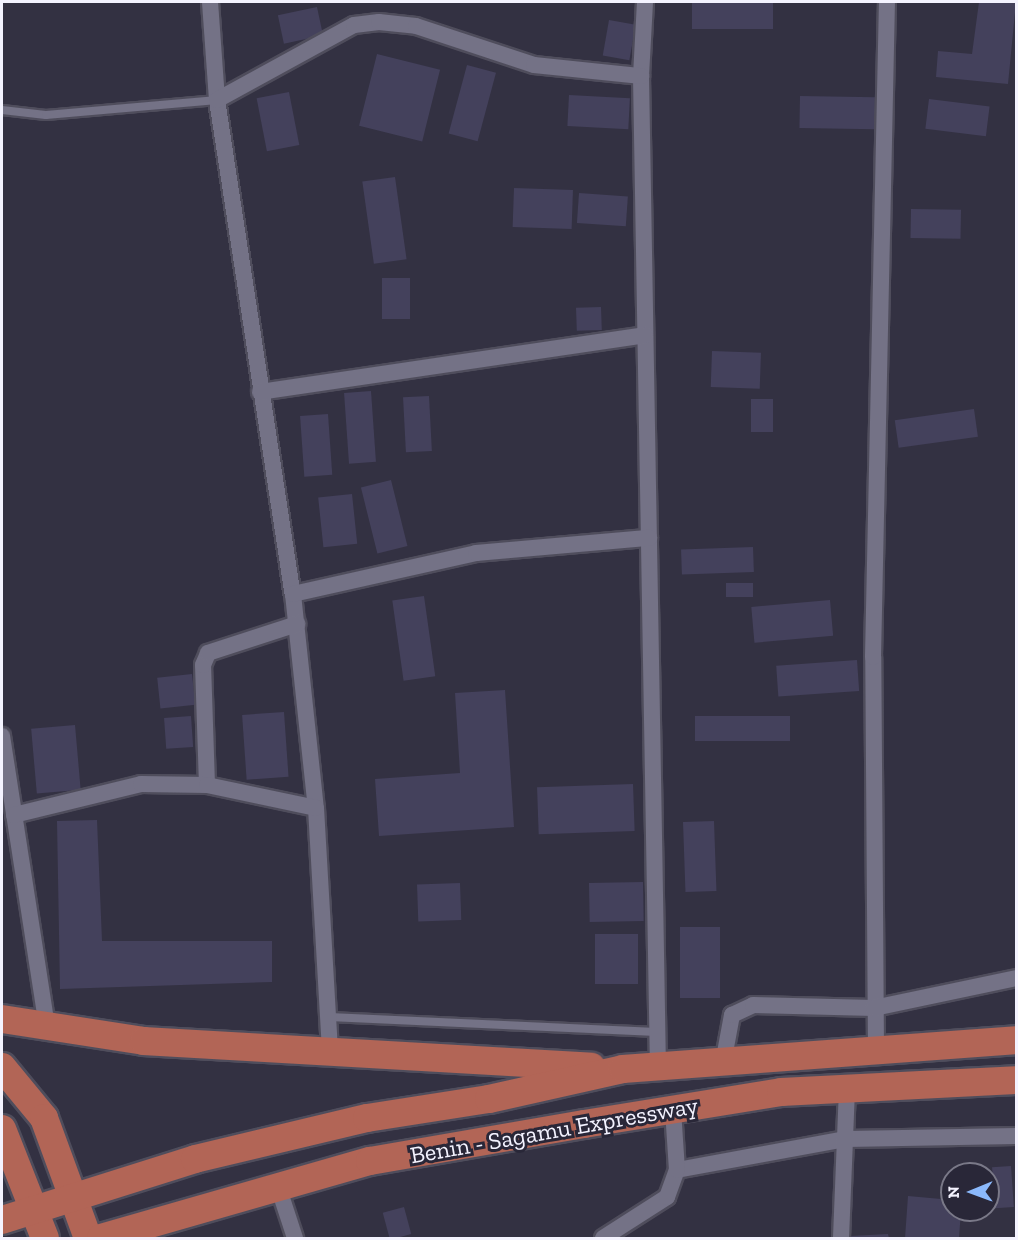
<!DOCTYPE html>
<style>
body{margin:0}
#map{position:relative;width:1018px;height:1240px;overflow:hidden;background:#333142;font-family:"Zilla Slab",serif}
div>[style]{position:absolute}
.building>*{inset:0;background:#44415c;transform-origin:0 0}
.roads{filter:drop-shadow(2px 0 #4f4d5c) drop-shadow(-2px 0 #4f4d5c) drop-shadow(0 2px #4f4d5c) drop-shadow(0 -2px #4f4d5c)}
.service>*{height:8px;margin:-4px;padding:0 4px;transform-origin:4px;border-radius:4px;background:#747286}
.minor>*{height:16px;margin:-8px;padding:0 8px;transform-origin:8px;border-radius:8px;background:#747286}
.trunk>*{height:28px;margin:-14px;padding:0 14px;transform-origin:14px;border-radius:14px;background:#b26556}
span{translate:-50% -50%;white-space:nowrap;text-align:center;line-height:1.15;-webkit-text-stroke:6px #292738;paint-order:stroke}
.street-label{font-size:24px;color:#f4f3ff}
.frame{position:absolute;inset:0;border:3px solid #f4f3ff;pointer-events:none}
.north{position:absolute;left:940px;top:1162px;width:60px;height:60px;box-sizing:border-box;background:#292738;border:2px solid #7a7988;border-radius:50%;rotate:269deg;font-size:16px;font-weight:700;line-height:24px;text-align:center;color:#f4f3ff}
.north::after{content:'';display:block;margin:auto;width:21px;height:27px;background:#8bb9fc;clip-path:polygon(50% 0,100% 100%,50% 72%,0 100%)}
</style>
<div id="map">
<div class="building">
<i style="left:692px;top:2px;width:81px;height:27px"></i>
<i style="clip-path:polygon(979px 2px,1016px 2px,1008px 84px,936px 77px,938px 51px,972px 54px)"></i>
<i style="left:317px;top:7px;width:29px;height:40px;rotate:78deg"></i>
<i style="left:609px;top:20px;width:27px;height:36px;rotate:10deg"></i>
<i style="left:377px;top:54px;width:65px;height:74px;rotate:14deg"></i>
<i style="left:467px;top:65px;width:30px;height:71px;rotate:15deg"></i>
<i style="left:289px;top:92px;width:54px;height:33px;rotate:79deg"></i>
<i style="left:569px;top:95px;width:61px;height:31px;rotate:3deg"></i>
<i style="left:800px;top:96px;width:75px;height:32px;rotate:1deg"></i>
<i style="left:929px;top:99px;width:61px;height:30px;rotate:7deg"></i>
<i style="left:395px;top:177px;width:83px;height:33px;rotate:82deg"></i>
<i style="left:514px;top:188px;width:59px;height:39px;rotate:2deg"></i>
<i style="left:579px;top:193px;width:49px;height:30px;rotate:4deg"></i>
<i style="left:911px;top:209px;width:50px;height:29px;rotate:1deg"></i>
<i style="left:410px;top:278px;width:41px;height:28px;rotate:90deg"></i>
<i style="left:601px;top:307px;width:23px;height:25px;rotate:88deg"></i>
<i style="left:712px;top:351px;width:49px;height:36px;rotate:2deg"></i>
<i style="left:371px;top:391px;width:71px;height:27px;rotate:86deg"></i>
<i style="left:429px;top:396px;width:55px;height:26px;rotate:87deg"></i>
<i style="left:751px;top:399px;width:22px;height:33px"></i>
<i style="left:974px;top:409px;width:28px;height:80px;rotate:82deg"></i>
<i style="left:328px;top:414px;width:61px;height:28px;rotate:86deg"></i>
<i style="left:391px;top:480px;width:68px;height:31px;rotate:76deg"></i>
<i style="left:352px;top:494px;width:50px;height:34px;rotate:84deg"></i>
<i style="left:753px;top:547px;width:25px;height:72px;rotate:88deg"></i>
<i style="left:726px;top:583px;width:27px;height:14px"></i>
<i style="left:424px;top:596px;width:81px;height:32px;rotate:82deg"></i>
<i style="left:830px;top:600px;width:36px;height:79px;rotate:85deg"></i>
<i style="left:857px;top:660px;width:31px;height:81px;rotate:86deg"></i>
<i style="left:192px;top:674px;width:31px;height:35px;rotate:84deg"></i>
<i style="clip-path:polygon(505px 690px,514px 827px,379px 836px,375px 779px,460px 773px,455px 693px)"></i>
<i style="left:284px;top:712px;width:65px;height:42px;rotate:86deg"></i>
<i style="left:191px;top:716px;width:31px;height:27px;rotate:86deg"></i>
<i style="left:695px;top:716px;width:95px;height:25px"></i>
<i style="left:75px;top:725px;width:65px;height:44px;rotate:85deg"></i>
<i style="left:633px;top:784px;width:47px;height:96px;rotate:88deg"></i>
<i style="clip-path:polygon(97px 820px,102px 941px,272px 941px,272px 982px,60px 989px,57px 821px)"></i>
<i style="left:714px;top:821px;width:70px;height:31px;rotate:88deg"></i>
<i style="left:643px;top:882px;width:39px;height:54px;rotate:89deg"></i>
<i style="left:460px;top:883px;width:37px;height:43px;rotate:88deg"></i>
<i style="left:680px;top:927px;width:40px;height:71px"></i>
<i style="left:595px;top:934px;width:43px;height:50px"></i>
<i style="left:1011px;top:1166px;width:41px;height:19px;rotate:86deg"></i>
<i style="clip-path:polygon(908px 1196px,952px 1200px,952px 1210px,961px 1210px,959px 1238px,905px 1238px)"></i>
<i style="left:404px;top:1207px;width:28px;height:22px;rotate:75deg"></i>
<i style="clip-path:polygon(888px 1234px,889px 1238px,850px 1238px,850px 1236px)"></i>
</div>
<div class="roads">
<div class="service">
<i style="left:2px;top:110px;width:44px;rotate:6.5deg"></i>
<i style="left:46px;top:115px;width:172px;rotate:-5deg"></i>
<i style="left:328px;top:1017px;width:330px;rotate:2.6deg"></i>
</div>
<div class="minor">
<i style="left:210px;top:2px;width:98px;rotate:85.9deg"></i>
<i style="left:217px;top:100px;width:500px;rotate:81.3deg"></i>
<i style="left:293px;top:594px;width:215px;rotate:83.9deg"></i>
<i style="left:316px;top:808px;width:243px;rotate:86.7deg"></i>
<i style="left:645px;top:2px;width:74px;rotate:93.1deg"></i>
<i style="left:641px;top:76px;width:989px;rotate:89.02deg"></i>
<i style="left:217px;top:100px;width:156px;rotate:-28.7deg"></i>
<i style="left:354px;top:25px;width:25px;rotate:-7deg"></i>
<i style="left:379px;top:22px;width:37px;rotate:6deg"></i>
<i style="left:416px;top:26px;width:124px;rotate:18.3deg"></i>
<i style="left:534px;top:65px;width:108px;rotate:5.9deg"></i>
<i style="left:260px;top:392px;width:389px;rotate:-8.4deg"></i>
<i style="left:293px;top:594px;width:188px;rotate:-12.6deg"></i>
<i style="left:476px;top:553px;width:174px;rotate:-5deg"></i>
<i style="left:2px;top:736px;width:294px;rotate:81.2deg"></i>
<i style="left:207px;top:785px;width:120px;rotate:-91.9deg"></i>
<i style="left:203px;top:665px;width:13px;rotate:-67deg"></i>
<i style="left:208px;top:653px;width:94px;rotate:-18deg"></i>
<i style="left:14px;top:815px;width:131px;rotate:-13.7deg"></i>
<i style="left:141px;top:784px;width:66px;rotate:0.9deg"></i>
<i style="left:207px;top:785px;width:111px;rotate:11.9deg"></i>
<i style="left:876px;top:1050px;width:393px;rotate:-90.4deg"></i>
<i style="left:873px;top:657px;width:655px;rotate:-88.78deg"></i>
<i style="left:724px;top:1058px;width:44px;rotate:-79.5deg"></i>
<i style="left:732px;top:1015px;width:23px;rotate:-25deg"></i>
<i style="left:753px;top:1005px;width:121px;rotate:1.4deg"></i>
<i style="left:874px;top:1008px;width:145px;rotate:-11.9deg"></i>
<i style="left:677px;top:1170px;width:172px;rotate:-10.4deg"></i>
<i style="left:846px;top:1139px;width:170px;rotate:-1deg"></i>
<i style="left:278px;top:1186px;width:55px;rotate:71.9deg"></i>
<i style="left:603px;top:1238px;width:76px;rotate:-32.6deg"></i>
<i style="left:667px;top:1197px;width:29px;rotate:-70deg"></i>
<i style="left:677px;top:1170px;width:61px;rotate:-93.8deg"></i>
<i style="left:841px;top:1238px;width:152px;rotate:-87.7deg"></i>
</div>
<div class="trunk">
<i style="left:2px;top:1019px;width:144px;rotate:8.8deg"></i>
<i style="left:144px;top:1041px;width:448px;rotate:3.3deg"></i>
<i style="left:2px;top:1067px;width:66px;rotate:50.5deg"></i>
<i style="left:44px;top:1118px;width:128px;rotate:69.9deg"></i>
<i style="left:2px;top:1129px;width:117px;rotate:68.5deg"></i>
<i style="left:2px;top:1220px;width:202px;rotate:-17.5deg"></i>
<i style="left:195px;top:1159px;width:177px;rotate:-13.4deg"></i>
<i style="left:367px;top:1118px;width:123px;rotate:-8.9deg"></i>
<i style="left:489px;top:1099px;width:137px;rotate:-12.6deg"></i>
<i style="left:623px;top:1069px;width:394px;rotate:-4.2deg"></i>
<i style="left:101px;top:1238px;width:280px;rotate:-16deg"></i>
<i style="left:370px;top:1161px;width:217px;rotate:-9.8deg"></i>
<i style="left:584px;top:1124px;width:200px;rotate:-9.2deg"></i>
<i style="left:781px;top:1092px;width:235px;rotate:-2.9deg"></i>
</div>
</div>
<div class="street-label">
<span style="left:554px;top:1130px;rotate:-10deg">Benin - Sagamu Expressway</span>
</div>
<div class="frame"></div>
<div class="north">N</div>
</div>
